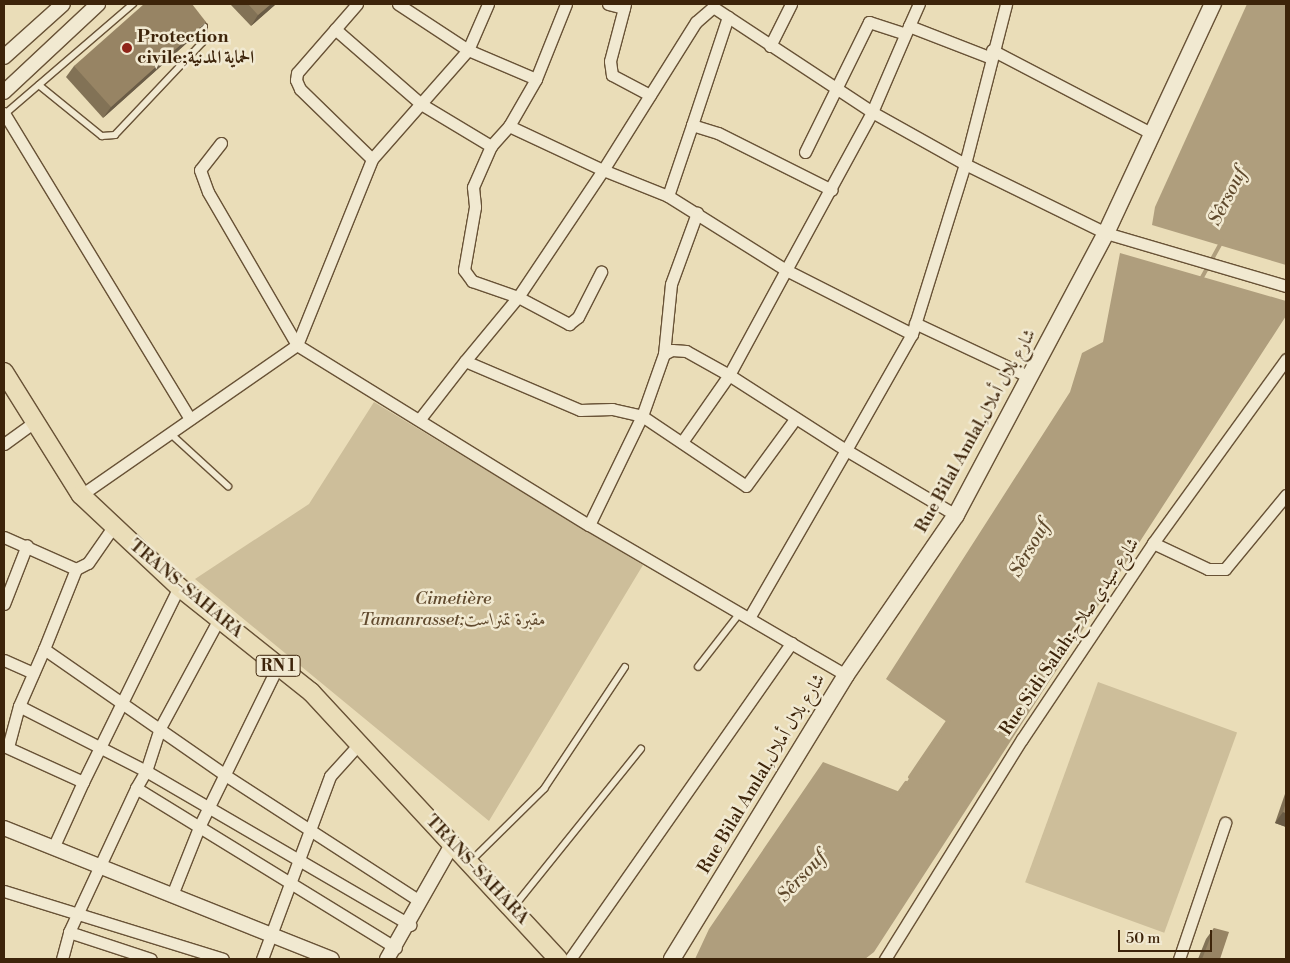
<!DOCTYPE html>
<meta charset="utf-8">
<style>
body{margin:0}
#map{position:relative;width:1290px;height:963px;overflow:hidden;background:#eaddb8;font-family:"Libre Bodoni",Amiri,serif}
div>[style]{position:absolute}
.green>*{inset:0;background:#cdbe9a;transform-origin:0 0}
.water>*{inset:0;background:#af9e7d}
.stream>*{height:4px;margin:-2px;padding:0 2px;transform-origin:2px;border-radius:2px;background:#af9e7d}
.roads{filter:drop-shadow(1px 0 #685236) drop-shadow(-1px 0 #685236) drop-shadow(0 1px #685236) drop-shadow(0 -1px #685236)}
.service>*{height:5.5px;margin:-2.75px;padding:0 2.75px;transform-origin:2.75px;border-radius:2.75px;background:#f1e9d1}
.minor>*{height:11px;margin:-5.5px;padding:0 5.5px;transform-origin:5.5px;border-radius:5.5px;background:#f1e9d1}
.tertiary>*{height:14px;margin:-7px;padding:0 7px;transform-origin:7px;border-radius:7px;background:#f1e9d1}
.secondary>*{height:16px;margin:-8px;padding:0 8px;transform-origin:8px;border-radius:8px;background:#f1e9d1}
.primary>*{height:18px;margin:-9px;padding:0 9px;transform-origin:9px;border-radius:9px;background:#eaddb8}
.wall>*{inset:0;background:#827256}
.shaded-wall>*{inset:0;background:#6a5c46}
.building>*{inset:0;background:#978464}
.dots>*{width:14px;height:14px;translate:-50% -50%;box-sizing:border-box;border:2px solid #f1e9d1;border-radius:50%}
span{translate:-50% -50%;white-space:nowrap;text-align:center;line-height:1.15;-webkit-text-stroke:5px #f1e9d1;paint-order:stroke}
.shield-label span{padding:1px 4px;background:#f1e9d1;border:1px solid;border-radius:4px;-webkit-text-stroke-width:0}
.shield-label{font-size:16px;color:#3d240a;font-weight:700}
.poi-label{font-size:18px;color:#3d240a;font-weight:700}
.left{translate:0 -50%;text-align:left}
.street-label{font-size:18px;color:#3d240a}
.park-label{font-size:18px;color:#614a2e;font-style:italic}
.water-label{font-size:19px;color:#5f492c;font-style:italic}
.frame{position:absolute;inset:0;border:5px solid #3d240a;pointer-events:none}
.scale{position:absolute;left:1118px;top:930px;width:94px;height:22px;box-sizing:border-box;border:2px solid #3d240a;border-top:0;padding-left:6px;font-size:15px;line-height:18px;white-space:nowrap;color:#3d240a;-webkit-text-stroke:4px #f1e9d1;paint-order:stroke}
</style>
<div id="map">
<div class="green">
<i style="clip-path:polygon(374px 402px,643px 565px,489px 821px,195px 579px,309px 504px)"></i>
<i style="left:1098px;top:682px;width:148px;height:213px;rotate:20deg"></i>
</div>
<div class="water">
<i style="clip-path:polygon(1247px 4px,1286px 4px,1286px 265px,1152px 225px,1155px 207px)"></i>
<i style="clip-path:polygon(1120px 253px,1286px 301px,1286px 316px,874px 952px,865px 959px,695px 959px,709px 929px,823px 762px,900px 792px,947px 722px,886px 679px,1070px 392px,1082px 353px,1103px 342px)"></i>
</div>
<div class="stream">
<i style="left:1200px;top:281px;width:46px;rotate:-61.2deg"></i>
<i style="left:910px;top:777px;width:68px;rotate:-55.8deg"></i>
<i style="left:897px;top:796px;width:16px;rotate:-55deg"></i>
</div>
<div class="roads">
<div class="service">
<i style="left:39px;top:85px;width:81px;rotate:39deg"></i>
<i style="left:102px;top:136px;width:13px;rotate:-4deg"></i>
<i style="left:115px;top:135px;width:127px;rotate:-46.6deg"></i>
<i style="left:202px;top:43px;width:16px;rotate:-83deg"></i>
<i style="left:204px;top:27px;width:7px;rotate:-135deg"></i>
<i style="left:5px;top:114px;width:169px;rotate:-40.7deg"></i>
<i style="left:170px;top:433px;width:79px;rotate:42.4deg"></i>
<i style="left:698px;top:667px;width:68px;rotate:-52.1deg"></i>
<i style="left:471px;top:861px;width:103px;rotate:-44.6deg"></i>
<i style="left:544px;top:789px;width:146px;rotate:-56.4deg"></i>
<i style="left:513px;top:908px;width:204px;rotate:-51.2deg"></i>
</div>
<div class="minor">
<i style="left:357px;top:4px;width:91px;rotate:131deg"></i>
<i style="left:297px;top:73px;width:7px;rotate:98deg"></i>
<i style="left:296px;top:80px;width:10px;rotate:66deg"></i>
<i style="left:300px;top:89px;width:100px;rotate:44.2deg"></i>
<i style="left:398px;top:4px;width:84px;rotate:33.3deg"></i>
<i style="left:468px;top:50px;width:74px;rotate:23.1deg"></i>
<i style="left:536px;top:79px;width:81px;rotate:-68.2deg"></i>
<i style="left:608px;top:4px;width:16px;rotate:14deg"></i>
<i style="left:624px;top:8px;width:4px;rotate:-76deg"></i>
<i style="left:624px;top:8px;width:55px;rotate:104.8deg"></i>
<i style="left:610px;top:61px;width:14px;rotate:82deg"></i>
<i style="left:612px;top:75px;width:43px;rotate:27.8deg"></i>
<i style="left:909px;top:26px;width:24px;rotate:-66deg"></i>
<i style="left:335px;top:29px;width:114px;rotate:41.1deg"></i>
<i style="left:421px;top:104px;width:82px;rotate:31deg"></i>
<i style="left:491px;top:146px;width:27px;rotate:-48deg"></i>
<i style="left:509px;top:126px;width:54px;rotate:-60.1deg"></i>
<i style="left:770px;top:46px;width:47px;rotate:-63.4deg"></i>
<i style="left:992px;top:50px;width:179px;rotate:27.6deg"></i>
<i style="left:4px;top:113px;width:358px;rotate:58.7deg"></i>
<i style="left:692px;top:125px;width:114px;rotate:-71.6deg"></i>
<i style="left:509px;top:126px;width:104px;rotate:25.1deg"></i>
<i style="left:603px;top:170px;width:175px;rotate:-57.9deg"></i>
<i style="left:696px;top:22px;width:23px;rotate:-41deg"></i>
<i style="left:713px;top:7px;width:191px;rotate:33.4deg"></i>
<i style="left:872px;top:112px;width:94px;rotate:-66.7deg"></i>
<i style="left:909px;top:26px;width:86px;rotate:21.2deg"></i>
<i style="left:221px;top:143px;width:34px;rotate:128deg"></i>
<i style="left:200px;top:170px;width:23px;rotate:70deg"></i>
<i style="left:208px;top:192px;width:177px;rotate:59.8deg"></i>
<i style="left:297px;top:345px;width:201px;rotate:-68deg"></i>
<i style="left:372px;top:159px;width:145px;rotate:-48.6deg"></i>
<i style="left:468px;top:50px;width:50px;rotate:-66.5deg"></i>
<i style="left:491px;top:146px;width:45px;rotate:113.7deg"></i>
<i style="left:473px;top:187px;width:20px;rotate:84deg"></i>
<i style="left:475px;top:207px;width:64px;rotate:99.9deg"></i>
<i style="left:464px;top:270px;width:14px;rotate:54deg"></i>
<i style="left:472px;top:281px;width:49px;rotate:19.2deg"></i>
<i style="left:518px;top:297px;width:58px;rotate:27.9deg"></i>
<i style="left:569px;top:324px;width:11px;rotate:-38deg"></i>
<i style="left:578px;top:317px;width:51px;rotate:-62.9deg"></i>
<i style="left:805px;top:152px;width:145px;rotate:-63.8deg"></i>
<i style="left:869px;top:22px;width:38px;rotate:18deg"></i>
<i style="left:668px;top:196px;width:75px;rotate:-71.3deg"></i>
<i style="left:692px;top:125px;width:27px;rotate:17deg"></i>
<i style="left:718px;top:133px;width:127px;rotate:26.6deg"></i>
<i style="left:915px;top:323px;width:127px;rotate:25.2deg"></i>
<i style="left:912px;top:334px;width:141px;rotate:-153.1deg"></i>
<i style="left:786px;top:270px;width:180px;rotate:-61.4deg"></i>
<i style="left:872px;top:112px;width:107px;rotate:29.2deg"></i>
<i style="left:965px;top:164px;width:165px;rotate:-75.6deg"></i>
<i style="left:664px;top:354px;width:70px;rotate:-84.3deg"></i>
<i style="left:671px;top:284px;width:76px;rotate:-69.9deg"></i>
<i style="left:465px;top:361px;width:83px;rotate:-50.4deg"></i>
<i style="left:518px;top:297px;width:153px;rotate:-56.2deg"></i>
<i style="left:603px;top:170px;width:70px;rotate:21.8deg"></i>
<i style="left:668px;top:196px;width:139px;rotate:32.1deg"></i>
<i style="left:786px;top:270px;width:119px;rotate:118.5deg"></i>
<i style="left:729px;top:375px;width:139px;rotate:32.7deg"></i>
<i style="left:846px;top:450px;width:133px;rotate:-60.4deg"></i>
<i style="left:912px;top:334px;width:178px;rotate:-72.7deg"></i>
<i style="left:965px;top:164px;width:157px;rotate:26.1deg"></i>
<i style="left:1106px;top:233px;width:188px;rotate:16.4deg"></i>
<i style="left:419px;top:420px;width:75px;rotate:-52.1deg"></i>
<i style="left:465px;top:361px;width:125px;rotate:23.1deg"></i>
<i style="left:580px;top:410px;width:32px;rotate:-2deg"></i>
<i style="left:612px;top:409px;width:31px;rotate:13deg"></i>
<i style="left:642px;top:416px;width:125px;rotate:33.9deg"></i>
<i style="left:746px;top:486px;width:83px;rotate:-53.8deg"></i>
<i style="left:4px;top:444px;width:39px;rotate:-36deg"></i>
<i style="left:81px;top:495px;width:263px;rotate:-34.8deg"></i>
<i style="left:297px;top:345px;width:343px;rotate:31.7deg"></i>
<i style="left:589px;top:525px;width:298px;rotate:30.3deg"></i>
<i style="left:589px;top:525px;width:121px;rotate:-64.1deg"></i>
<i style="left:642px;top:416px;width:66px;rotate:-70.5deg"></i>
<i style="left:664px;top:354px;width:9px;rotate:-27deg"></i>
<i style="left:672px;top:350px;width:14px;rotate:4deg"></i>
<i style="left:686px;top:351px;width:49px;rotate:29.2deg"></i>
<i style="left:729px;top:375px;width:82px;rotate:125deg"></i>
<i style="left:4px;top:537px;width:79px;rotate:24deg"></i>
<i style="left:76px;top:569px;width:13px;rotate:-27deg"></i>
<i style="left:88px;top:563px;width:44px;rotate:-55.2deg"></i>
<i style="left:1153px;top:543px;width:61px;rotate:25.3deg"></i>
<i style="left:1208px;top:569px;width:17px"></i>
<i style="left:1225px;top:569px;width:96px;rotate:-50.5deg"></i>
<i style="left:4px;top:604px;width:63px;rotate:-68.7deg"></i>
<i style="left:749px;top:618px;width:194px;rotate:-60deg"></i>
<i style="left:846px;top:450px;width:128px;rotate:30.6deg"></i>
<i style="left:44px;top:649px;width:86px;rotate:-68.2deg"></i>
<i style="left:4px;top:660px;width:32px;rotate:24deg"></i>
<i style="left:19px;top:706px;width:143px;rotate:27.1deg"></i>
<i style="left:146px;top:771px;width:45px;rotate:-72deg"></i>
<i style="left:160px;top:728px;width:124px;rotate:-61.6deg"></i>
<i style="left:4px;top:746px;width:87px;rotate:24.5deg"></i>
<i style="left:83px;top:782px;width:72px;rotate:114.4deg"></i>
<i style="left:8px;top:747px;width:42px;rotate:-75deg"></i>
<i style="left:19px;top:706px;width:62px;rotate:-66.3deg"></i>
<i style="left:44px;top:649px;width:221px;rotate:34.8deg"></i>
<i style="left:225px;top:775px;width:232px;rotate:32.9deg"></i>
<i style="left:83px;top:782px;width:217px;rotate:-63.8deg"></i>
<i style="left:136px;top:788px;width:20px;rotate:-60deg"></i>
<i style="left:146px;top:771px;width:306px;rotate:30.2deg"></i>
<i style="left:4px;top:891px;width:229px;rotate:17.2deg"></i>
<i style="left:172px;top:895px;width:73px;rotate:-68.3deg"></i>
<i style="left:199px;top:827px;width:179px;rotate:-63.9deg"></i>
<i style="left:69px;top:932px;width:86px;rotate:18.2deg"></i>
<i style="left:62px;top:959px;width:28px;rotate:-75deg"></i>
<i style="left:69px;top:932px;width:159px;rotate:-65deg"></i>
<i style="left:136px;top:788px;width:305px;rotate:31.6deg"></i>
<i style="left:262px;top:959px;width:195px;rotate:-69.6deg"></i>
<i style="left:330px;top:776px;width:43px;rotate:-47.8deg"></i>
<i style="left:570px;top:959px;width:386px;rotate:-55deg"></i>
<i style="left:885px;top:959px;width:259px;rotate:-58.1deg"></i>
<i style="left:1022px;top:739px;width:236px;rotate:-56.2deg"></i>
<i style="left:1153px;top:543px;width:227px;rotate:-54.1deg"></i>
<i style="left:1179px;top:959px;width:144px;rotate:-71.3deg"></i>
</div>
<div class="tertiary">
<i style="left:4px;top:57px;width:79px;rotate:-41.9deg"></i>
<i style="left:4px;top:92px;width:129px;rotate:-43.1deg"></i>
<i style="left:4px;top:828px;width:353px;rotate:21.8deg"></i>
<i style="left:387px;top:959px;width:133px;rotate:-60.4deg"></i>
</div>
<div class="secondary">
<i style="left:672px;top:959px;width:333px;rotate:-58.5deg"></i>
<i style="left:846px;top:675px;width:194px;rotate:-55.5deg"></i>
<i style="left:956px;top:515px;width:319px;rotate:-62deg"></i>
<i style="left:1106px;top:233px;width:253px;rotate:-65deg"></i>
</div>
<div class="primary">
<i style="left:4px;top:372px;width:145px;rotate:58deg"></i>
<i style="left:81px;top:495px;width:134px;rotate:43.2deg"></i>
<i style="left:179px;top:587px;width:169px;rotate:38.5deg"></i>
<i style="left:311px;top:692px;width:364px;rotate:47.2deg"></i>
</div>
</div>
<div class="wall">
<i style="clip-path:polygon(230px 4px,276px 4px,251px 26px)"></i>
<i style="clip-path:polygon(198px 33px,103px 118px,66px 77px,74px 66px)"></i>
<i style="clip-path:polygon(1286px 791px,1286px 827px,1275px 823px)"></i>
<i style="clip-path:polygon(1214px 928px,1220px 959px,1198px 959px,1206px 939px)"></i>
</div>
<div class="shaded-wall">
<i style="clip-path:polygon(271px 4px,276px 4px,251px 26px,258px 15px)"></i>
<i style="clip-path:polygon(206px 22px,198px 33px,103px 118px,111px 107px)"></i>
<i style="clip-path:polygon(1283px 812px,1286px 813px,1286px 827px,1275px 823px)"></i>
</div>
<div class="building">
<i style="clip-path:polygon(144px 4px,192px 4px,206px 22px,111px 107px,74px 66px)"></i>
<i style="clip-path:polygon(248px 4px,271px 4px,258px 15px)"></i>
<i style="clip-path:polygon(1286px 802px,1286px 813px,1283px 812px)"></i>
<i style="clip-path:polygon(1214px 928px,1229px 932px,1220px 959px,1202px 959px)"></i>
</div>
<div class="dots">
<i style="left:127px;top:48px;background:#8f2418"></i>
</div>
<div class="shield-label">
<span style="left:278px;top:666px">RN 1</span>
</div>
<div class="poi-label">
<span class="left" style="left:137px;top:48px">Protection<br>civile;الحماية المدنية</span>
</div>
<div class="street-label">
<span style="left:976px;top:431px;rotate:-61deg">Rue Bilal Amlal,شارع بلال أملال</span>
<span style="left:186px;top:589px;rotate:40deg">TRANS-SAHARA</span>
<span style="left:1070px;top:637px;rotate:-56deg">Rue Sidi Salah;شارع سيدي صلاح</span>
<span style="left:762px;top:774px;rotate:-59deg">Rue Bilal Amlal,شارع بلال أملال</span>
<span style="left:477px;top:870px;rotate:47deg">TRANS-SAHARA</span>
</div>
<div class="park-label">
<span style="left:453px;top:610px">Cimetière<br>Tamanrasset;مقبرة تمنراست</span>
</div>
<div class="water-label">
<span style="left:1228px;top:197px;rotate:-63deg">Sêrsouf</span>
<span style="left:1030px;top:549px;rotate:-60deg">Sêrsouf</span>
<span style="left:802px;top:877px;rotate:-47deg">Sêrsouf</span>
</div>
<div class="frame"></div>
<div class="scale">50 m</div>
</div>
